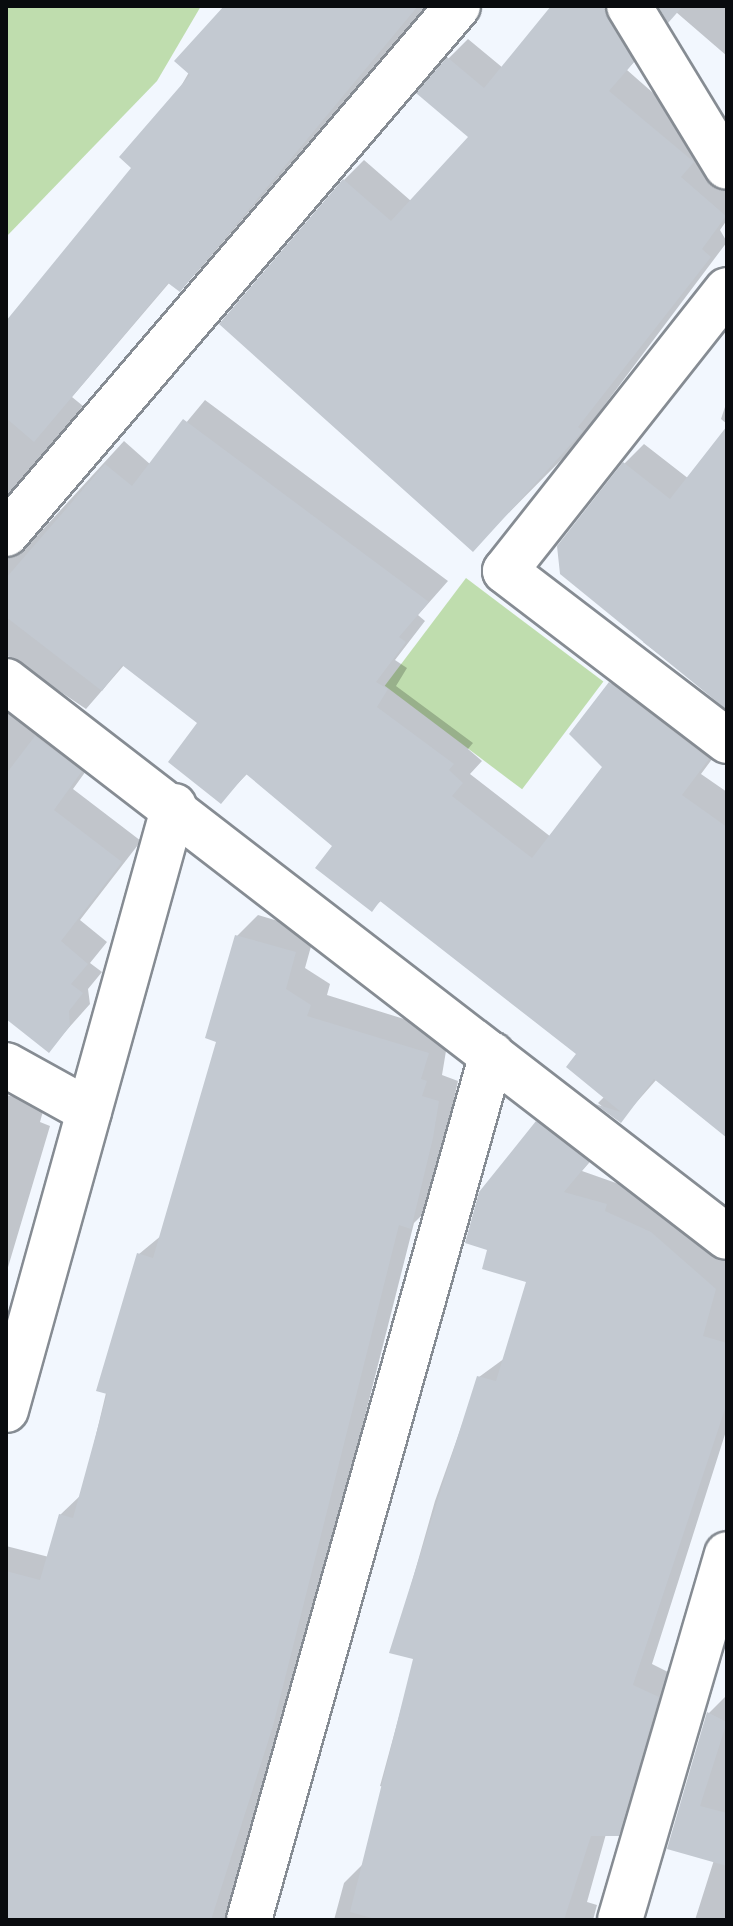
<!DOCTYPE html>
<style>
body{margin:0}
#map{position:relative;width:733px;height:1926px;overflow:hidden;background:#f2f7fe;font-family:Ubuntu,sans-serif}
div>[style]{position:absolute}
.green>*{inset:0;background:#bfddae;transform-origin:0 0}
.shadow>*{inset:0;background:#0003}
.building>*{inset:0;background:#c3c9d1}
.roads{filter:drop-shadow(2px 0 #868c93) drop-shadow(-2px 0 #868c93) drop-shadow(0 2px #868c93) drop-shadow(0 -2px #868c93)}
.street>*{height:44px;margin:-22px;padding:0 22px;transform-origin:22px;border-radius:22px;background:#fff}
span{translate:-50% -50%;white-space:nowrap;text-align:center;line-height:1.15;-webkit-text-stroke:7px #fff;paint-order:stroke}
.frame{position:absolute;inset:0;border:8px solid #090b0e;pointer-events:none}
</style>
<div id="map">
<div class="green">
<i style="clip-path:polygon(6px 6px,201px 6px,157px 81px,6px 237px)"></i>
<i style="left:466px;top:578px;width:172px;height:135px;rotate:37deg"></i>
</div>
<div class="shadow">
<i style="clip-path:polygon(227px 6px,426px 6px,200px 269px,180px 290px,170px 282px,72px 397px,83px 406px,6px 500px,6px 324px,134px 168px)"></i>
<i style="clip-path:polygon(553px 6px,632px 6px,653px 40px,627px 70px,727px 158px,727px 220px,720px 230px,727px 242px,570px 451px,473px 549px,344px 180px,364px 160px,411px 201px,471px 137px,448px 59px,468px 39px,503px 68px)"></i>
<i style="clip-path:polygon(658px 6px,727px 6px,727px 56px,676px 12px)"></i>
<i style="clip-path:polygon(205px 400px,448px 581px,418px 615px,425px 621px,395px 660px,407px 668px,396px 686px,473px 743px,468px 749px,482px 761px,470px 774px,551px 837px,605px 767px,611px 684px,631px 663px,727px 739px,701px 774px,727px 792px,727px 1135px,657px 1079px,620px 1121px,598px 1103px,605px 1096px,579px 1054px,382px 900px,372px 909px,334px 846px,248px 773px,221px 801px,200px 723px,125px 664px,86px 709px,6px 655px,6px 524px,22px 539px,35px 538px,124px 441px,151px 465px)"></i>
<i style="clip-path:polygon(727px 401px,727px 424px,721px 419px)"></i>
<i style="clip-path:polygon(727px 430px,727px 707px,643px 642px,648px 636px,624px 464px,644px 444px,689px 479px)"></i>
<i style="clip-path:polygon(6px 668px,101px 750px,73px 789px,141px 841px,80px 920px,107px 942px,90px 963px,102px 972px,88px 989px,90px 1004px,49px 1050px,6px 1016px)"></i>
<i style="clip-path:polygon(258px 915px,315px 932px,305px 968px,330px 984px,327px 995px,449px 1033px,442px 1075px,458px 1081px,431px 1206px,414px 1223px,292px 1704px,227px 1920px,6px 1920px,6px 1546px,49px 1557px,60px 1515px,82px 1494px,139px 1254px,162px 1235px,218px 1040px,237px 936px)"></i>
<i style="clip-path:polygon(6px 1095px,45px 1104px,40px 1122px,50px 1126px,6px 1274px)"></i>
<i style="clip-path:polygon(557px 1102px,608px 1141px,582px 1171px,701px 1213px,727px 1230px,727px 1428px,652px 1664px,678px 1677px,638px 1813px,618px 1834px,606px 1834px,587px 1902px,597px 1905px,593px 1920px,334px 1920px,344px 1883px,364px 1863px,387px 1788px,380px 1786px,415px 1658px,392px 1652px,435px 1501px,479px 1377px,505px 1358px,529px 1281px,537px 1122px)"></i>
<i style="clip-path:polygon(727px 1695px,727px 1920px,695px 1920px,714px 1860px,669px 1848px,709px 1713px)"></i>
</div>
<div class="building">
<i style="clip-path:polygon(224px 6px,418px 6px,180px 292px,168px 283px,34px 442px,6px 418px,6px 321px,131px 168px,119px 157px,190px 75px,174px 61px)"></i>
<i style="clip-path:polygon(551px 6px,604px 6px,634px 62px,609px 91px,694px 162px,681px 177px,726px 216px,702px 249px,711px 257px,578px 427px,583px 431px,473px 552px,219px 324px,343px 179px,391px 221px,468px 137px,416px 93px,447px 57px,484px 88px)"></i>
<i style="clip-path:polygon(658px 6px,683px 6px,668px 23px)"></i>
<i style="clip-path:polygon(183px 419px,429px 602px,399px 637px,406px 642px,376px 682px,388px 689px,377px 707px,454px 764px,449px 770px,463px 783px,452px 796px,532px 858px,602px 767px,569px 734px,609px 682px,709px 759px,682px 795px,727px 827px,727px 1138px,654px 1079px,621px 1123px,595px 1104px,621px 1112px,566px 1067px,576px 1054px,380px 901px,372px 912px,315px 868px,332px 846px,246px 774px,221px 804px,168px 762px,197px 723px,122px 665px,102px 691px,6px 617px,6px 578px,105px 464px,132px 486px)"></i>
<i style="clip-path:polygon(727px 426px,727px 710px,560px 574px,557px 546px,623px 462px,670px 499px)"></i>
<i style="clip-path:polygon(35px 736px,82px 771px,54px 810px,122px 862px,61px 941px,88px 964px,71px 984px,83px 993px,69px 1011px,70px 1026px,49px 1053px,6px 1019px,6px 774px)"></i>
<i style="clip-path:polygon(235px 935px,296px 952px,286px 989px,311px 1005px,307px 1016px,429px 1053px,421px 1079px,427px 1081px,422px 1096px,439px 1101px,433px 1138px,411px 1229px,399px 1225px,273px 1726px,211px 1920px,6px 1920px,6px 1571px,40px 1580px,59px 1514px,73px 1518px,107px 1394px,96px 1391px,137px 1253px,153px 1258px,216px 1042px,205px 1038px)"></i>
<i style="clip-path:polygon(536px 1121px,589px 1162px,564px 1192px,607px 1204px,605px 1211px,651px 1232px,716px 1289px,703px 1336px,727px 1343px,727px 1403px,633px 1685px,659px 1697px,619px 1836px,591px 1836px,564px 1920px,379px 1920px,350px 1912px,413px 1659px,389px 1653px,477px 1376px,496px 1381px,526px 1282px,482px 1269px,487px 1250px,465px 1243px,479px 1192px)"></i>
<i style="clip-path:polygon(707px 1712px,727px 1722px,700px 1806px,727px 1813px,727px 1866px,667px 1849px)"></i>
</div>
<div class="roads">
<div class="street">
<i style="left:629px;top:6px;width:188px;rotate:58.7deg"></i>
<i style="left:727px;top:290px;width:358px;rotate:128.3deg"></i>
<i style="left:505px;top:571px;width:280px;rotate:37.4deg"></i>
<i style="left:6px;top:534px;width:695px;rotate:-49.43deg"></i>
<i style="left:6px;top:681px;width:910px;rotate:37.64deg"></i>
<i style="left:6px;top:1065px;width:95px;rotate:29deg"></i>
<i style="left:6px;top:1410px;width:627px;rotate:-74.46deg"></i>
<i style="left:249px;top:1920px;width:899px;rotate:-74.33deg"></i>
<i style="left:620px;top:1920px;width:381px;rotate:-73.7deg"></i>
</div>
</div>
<div class="frame"></div>
</div>
